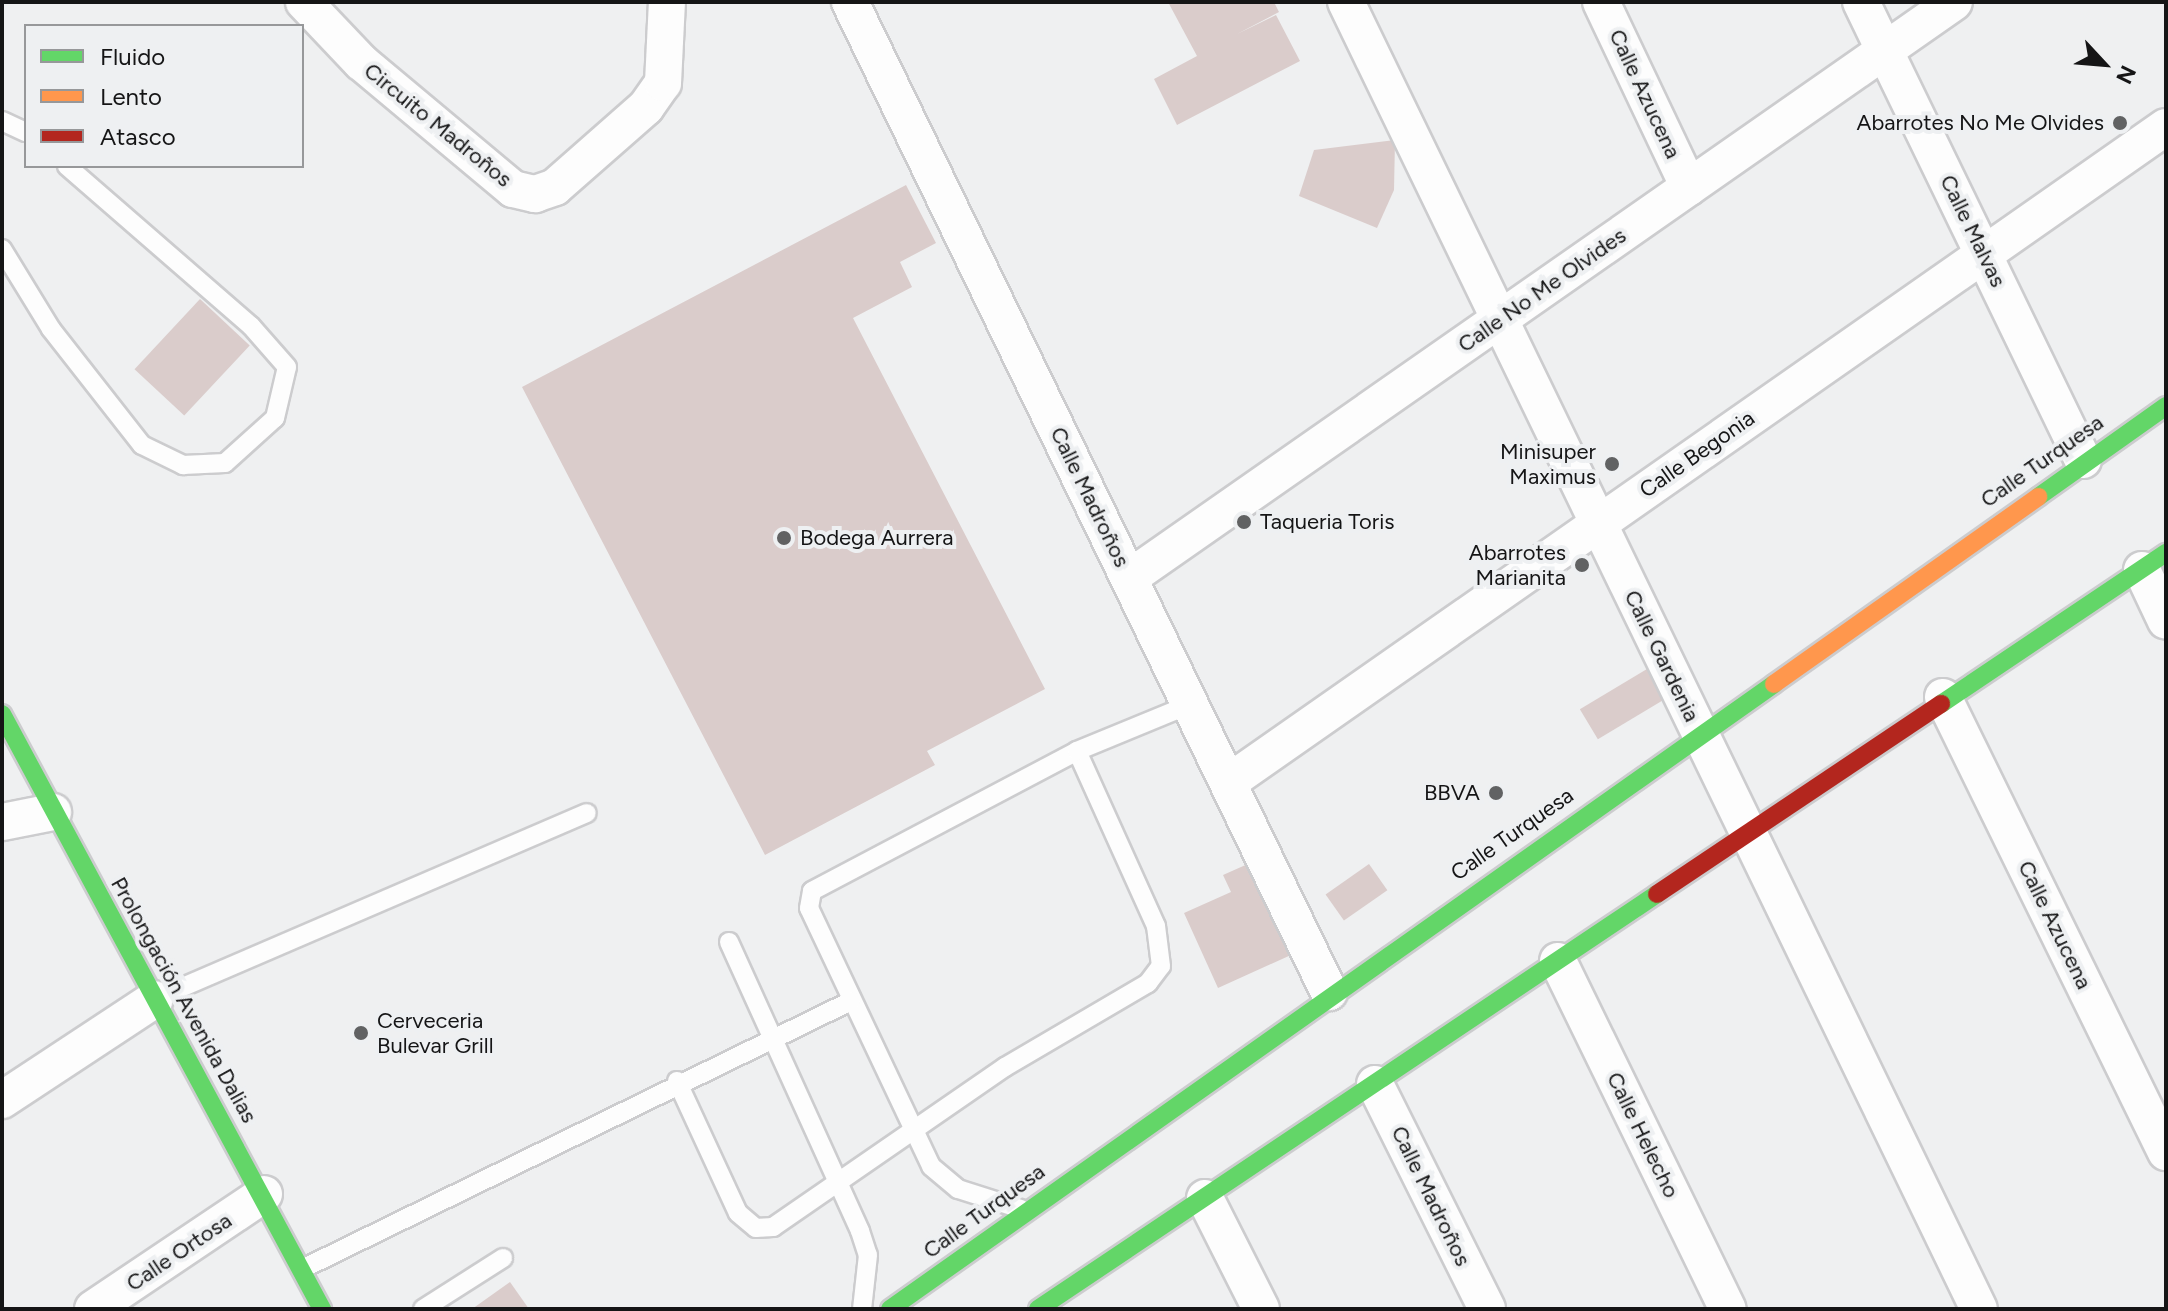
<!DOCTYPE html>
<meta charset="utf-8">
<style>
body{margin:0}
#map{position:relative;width:2168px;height:1311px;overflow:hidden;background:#eff0f1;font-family:Figtree,sans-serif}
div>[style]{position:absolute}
.building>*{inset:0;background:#dacccb;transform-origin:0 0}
.roads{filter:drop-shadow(2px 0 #ccccce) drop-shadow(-2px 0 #ccccce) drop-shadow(0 2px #ccccce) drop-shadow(0 -2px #ccccce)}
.lane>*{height:18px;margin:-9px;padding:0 9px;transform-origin:9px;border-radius:9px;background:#fdfdfd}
.street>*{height:36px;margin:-18px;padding:0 18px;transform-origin:18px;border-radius:18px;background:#fdfdfd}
.fast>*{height:18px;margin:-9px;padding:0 9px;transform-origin:9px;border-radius:9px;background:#63d668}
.slow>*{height:18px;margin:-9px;padding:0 9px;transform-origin:9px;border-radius:9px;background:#ff974d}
.jam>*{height:18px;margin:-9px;padding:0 9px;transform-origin:9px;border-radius:9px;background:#b3261e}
.dots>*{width:22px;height:22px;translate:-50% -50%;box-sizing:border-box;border:4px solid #eef0f2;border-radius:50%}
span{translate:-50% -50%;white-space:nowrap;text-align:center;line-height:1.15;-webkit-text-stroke:8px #eef0f2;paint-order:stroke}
.street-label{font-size:22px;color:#151516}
.poi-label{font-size:22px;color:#151516}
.right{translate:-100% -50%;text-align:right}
.left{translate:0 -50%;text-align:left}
.frame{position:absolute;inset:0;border:4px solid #151516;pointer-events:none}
.legend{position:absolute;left:24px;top:24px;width:280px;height:144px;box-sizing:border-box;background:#eef0f2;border:2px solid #97989a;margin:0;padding:10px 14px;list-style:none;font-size:24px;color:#151516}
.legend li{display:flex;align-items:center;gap:16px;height:40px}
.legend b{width:40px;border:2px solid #97989a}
.north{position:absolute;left:2064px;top:24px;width:80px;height:80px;-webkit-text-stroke:6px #eef0f2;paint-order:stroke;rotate:116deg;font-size:22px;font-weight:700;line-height:32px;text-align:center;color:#151516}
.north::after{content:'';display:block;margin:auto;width:28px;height:36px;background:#151516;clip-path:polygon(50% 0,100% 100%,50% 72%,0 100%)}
</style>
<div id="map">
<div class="building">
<i style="clip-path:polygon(1168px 2px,1274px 2px,1279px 12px,1237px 34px,1276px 15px,1300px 61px,1177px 125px,1154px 79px,1197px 56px)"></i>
<i style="clip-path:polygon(1395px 140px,1394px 190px,1377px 228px,1299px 196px,1314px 150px)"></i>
<i style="clip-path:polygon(906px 185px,936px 243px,900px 262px,912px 287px,853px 318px,1045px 689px,927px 751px,935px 765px,765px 855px,522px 387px)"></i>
<i style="left:200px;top:299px;width:68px;height:96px;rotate:43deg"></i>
<i style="left:1657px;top:663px;width:35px;height:90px;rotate:59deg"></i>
<i style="clip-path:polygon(1250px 863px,1291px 955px,1218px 988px,1184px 913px,1231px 892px,1223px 875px)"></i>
<i style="left:1369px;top:864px;width:32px;height:53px;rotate:55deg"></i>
<i style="clip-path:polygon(510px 1282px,529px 1309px,472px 1309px)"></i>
</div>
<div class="roads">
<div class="lane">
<i style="left:2px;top:121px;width:26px;rotate:25deg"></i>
<i style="left:2px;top:249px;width:94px;rotate:58.5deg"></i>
<i style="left:51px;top:329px;width:147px;rotate:51.9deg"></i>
<i style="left:142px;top:445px;width:46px;rotate:26deg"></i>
<i style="left:183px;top:465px;width:42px;rotate:-2.7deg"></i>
<i style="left:225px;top:463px;width:67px;rotate:-42deg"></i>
<i style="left:275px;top:418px;width:52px;rotate:-76.8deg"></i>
<i style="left:287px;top:367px;width:55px;rotate:-131.3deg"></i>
<i style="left:251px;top:326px;width:244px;rotate:-139deg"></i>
<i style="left:729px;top:942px;width:317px;rotate:65.6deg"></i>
<i style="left:860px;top:1231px;width:25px;rotate:72deg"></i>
<i style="left:868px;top:1255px;width:54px;rotate:96.3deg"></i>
<i style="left:155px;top:999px;width:470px;rotate:-23.3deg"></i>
<i style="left:677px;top:1081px;width:145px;rotate:65.2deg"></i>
<i style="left:738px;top:1213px;width:23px;rotate:40deg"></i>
<i style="left:756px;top:1228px;width:17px;rotate:-3deg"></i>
<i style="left:773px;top:1227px;width:282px;rotate:-34.6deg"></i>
<i style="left:1005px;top:1067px;width:166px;rotate:-30.4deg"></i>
<i style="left:1148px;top:983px;width:21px;rotate:-53deg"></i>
<i style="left:1161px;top:966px;width:40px;rotate:-97.1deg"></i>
<i style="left:1156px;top:926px;width:192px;rotate:-114.3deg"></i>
<i style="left:1021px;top:1209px;width:66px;rotate:-162.4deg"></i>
<i style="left:958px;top:1189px;width:35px;rotate:-140deg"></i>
<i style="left:931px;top:1166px;width:285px;rotate:-115.3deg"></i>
<i style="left:809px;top:908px;width:17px;rotate:-80deg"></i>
<i style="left:812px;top:891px;width:300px;rotate:-27.8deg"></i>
<i style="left:1077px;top:751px;width:123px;rotate:-22.4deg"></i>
<i style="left:302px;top:1269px;width:611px;rotate:-26.02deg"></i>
<i style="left:423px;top:1309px;width:95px;rotate:-32.5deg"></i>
</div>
<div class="street">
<i style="left:304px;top:2px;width:83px;rotate:46.5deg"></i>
<i style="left:361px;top:62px;width:198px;rotate:39.9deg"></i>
<i style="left:513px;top:189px;width:23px;rotate:13deg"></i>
<i style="left:535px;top:194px;width:21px;rotate:-19deg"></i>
<i style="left:555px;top:187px;width:121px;rotate:-41.3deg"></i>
<i style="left:646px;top:107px;width:29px;rotate:-55deg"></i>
<i style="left:663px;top:83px;width:81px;rotate:-87.2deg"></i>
<i style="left:850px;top:2px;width:1100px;rotate:64.18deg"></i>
<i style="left:1346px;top:2px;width:1452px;rotate:64.16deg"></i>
<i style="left:1601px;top:2px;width:205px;rotate:64.6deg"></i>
<i style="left:1861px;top:2px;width:509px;rotate:64.14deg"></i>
<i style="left:2142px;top:570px;width:56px;rotate:64.8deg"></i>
<i style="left:1129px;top:578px;width:1006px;rotate:-34.92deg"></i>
<i style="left:1943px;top:697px;width:507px;rotate:63.89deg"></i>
<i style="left:1229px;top:782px;width:1143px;rotate:-34.96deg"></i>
<i style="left:2px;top:822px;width:52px;rotate:-11.1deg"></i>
<i style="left:1558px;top:961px;width:387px;rotate:64deg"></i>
<i style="left:1375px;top:1084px;width:251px;rotate:63.5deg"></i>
<i style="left:2px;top:1100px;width:183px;rotate:-33.4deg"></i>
<i style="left:1205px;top:1198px;width:124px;rotate:63.2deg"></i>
<i style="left:93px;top:1309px;width:206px;rotate:-33.9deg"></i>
</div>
<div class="fast">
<i style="left:2038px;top:497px;width:157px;rotate:-35.4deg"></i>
<i style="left:1941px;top:704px;width:271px;rotate:-33.9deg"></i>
<i style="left:2px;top:714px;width:676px;rotate:61.73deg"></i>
<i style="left:890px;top:1309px;width:1083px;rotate:-35.26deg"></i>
<i style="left:1038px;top:1309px;width:745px;rotate:-33.84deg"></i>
</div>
<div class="slow">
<i style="left:1774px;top:684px;width:324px;rotate:-35.3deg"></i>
</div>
<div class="jam">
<i style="left:1657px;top:894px;width:342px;rotate:-33.8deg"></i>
</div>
</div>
<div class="dots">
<i style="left:2120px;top:123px;background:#616263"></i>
<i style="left:1612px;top:464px;background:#616263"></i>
<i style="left:1244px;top:522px;background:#616263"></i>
<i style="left:784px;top:538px;background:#616263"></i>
<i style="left:1582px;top:565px;background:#616263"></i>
<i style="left:1496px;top:793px;background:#616263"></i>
<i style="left:361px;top:1033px;background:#616263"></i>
</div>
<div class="street-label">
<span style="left:1645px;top:94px;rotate:65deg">Calle Azucena</span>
<span style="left:438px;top:125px;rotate:39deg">Circuito Madroños</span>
<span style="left:1973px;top:231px;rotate:64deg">Calle Malvas</span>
<span style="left:1542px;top:290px;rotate:-35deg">Calle No Me Olvides</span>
<span style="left:1697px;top:454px;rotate:-35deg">Calle Begonia</span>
<span style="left:2042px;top:461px;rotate:-35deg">Calle Turquesa</span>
<span style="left:1090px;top:497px;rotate:64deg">Calle Madroños</span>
<span style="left:1662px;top:656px;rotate:64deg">Calle Gardenia</span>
<span style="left:1512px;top:834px;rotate:-35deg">Calle Turquesa</span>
<span style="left:2055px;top:925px;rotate:64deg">Calle Azucena</span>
<span style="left:184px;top:1000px;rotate:61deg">Prolongación Avenida Dalias</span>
<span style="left:1643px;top:1135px;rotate:64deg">Calle Helecho</span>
<span style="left:1431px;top:1196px;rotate:64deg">Calle Madroños</span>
<span style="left:984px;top:1211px;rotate:-36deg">Calle Turquesa</span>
<span style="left:179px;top:1252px;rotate:-34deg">Calle Ortosa</span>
</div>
<div class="poi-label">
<span class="right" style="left:2104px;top:123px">Abarrotes No Me Olvides</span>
<span class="right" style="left:1596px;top:464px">Minisuper<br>Maximus</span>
<span class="left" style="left:1260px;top:522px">Taqueria Toris</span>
<span class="left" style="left:800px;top:538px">Bodega Aurrera</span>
<span class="right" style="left:1566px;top:565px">Abarrotes<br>Marianita</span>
<span class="right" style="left:1480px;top:793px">BBVA</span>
<span class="left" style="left:377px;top:1033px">Cerveceria<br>Bulevar Grill</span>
</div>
<div class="frame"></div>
<ul class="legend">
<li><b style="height:10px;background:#63d668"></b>Fluido</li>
<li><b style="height:10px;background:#ff974d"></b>Lento</li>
<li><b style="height:10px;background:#b3261e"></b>Atasco</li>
</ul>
<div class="north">N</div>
</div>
